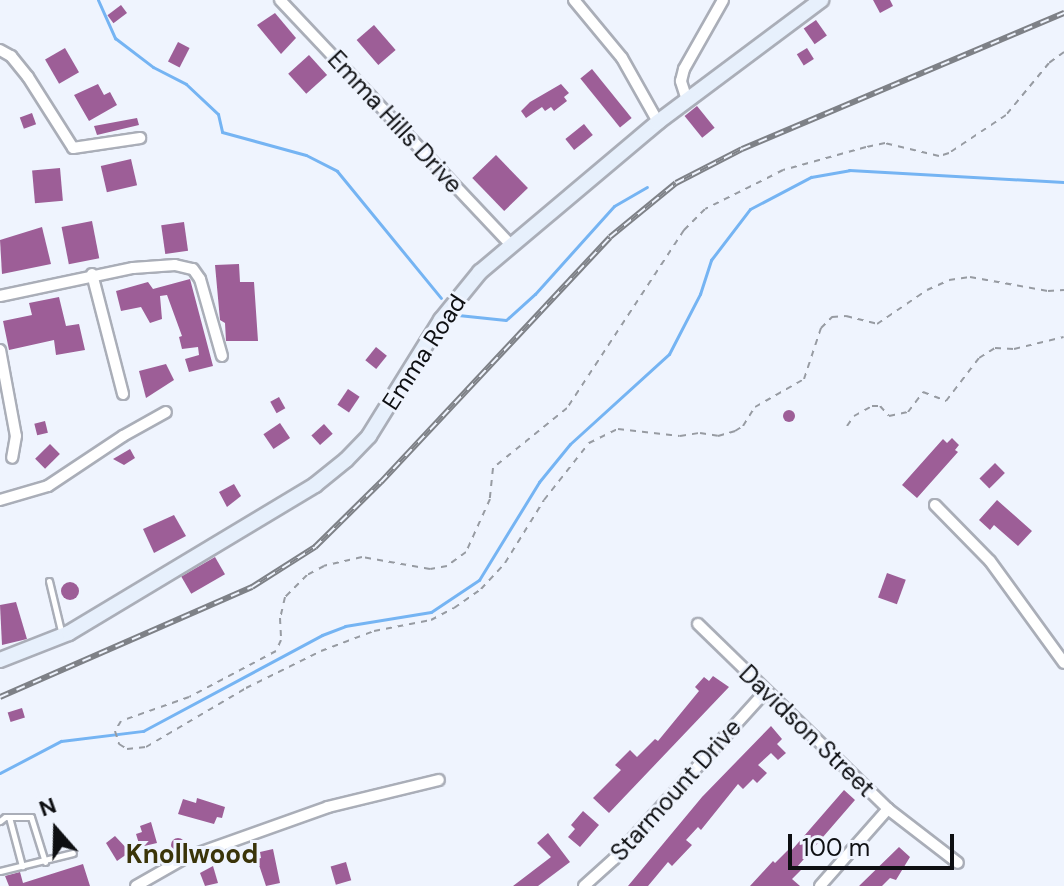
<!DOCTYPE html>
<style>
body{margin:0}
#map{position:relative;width:1064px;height:886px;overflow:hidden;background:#eff4fe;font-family:"DM Sans",sans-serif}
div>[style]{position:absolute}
.stream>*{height:3px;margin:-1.5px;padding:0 1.5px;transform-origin:1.5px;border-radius:1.5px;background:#75b4f3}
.building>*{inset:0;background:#9d5e97;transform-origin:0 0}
.round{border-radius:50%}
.path>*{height:2px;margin-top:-1px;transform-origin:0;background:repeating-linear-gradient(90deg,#979ba2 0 6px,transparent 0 12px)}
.roads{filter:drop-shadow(2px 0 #aaaeb8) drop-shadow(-2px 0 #aaaeb8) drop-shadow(0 2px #aaaeb8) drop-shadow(0 -2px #aaaeb8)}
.lane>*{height:5px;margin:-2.5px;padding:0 2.5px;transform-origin:2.5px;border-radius:2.5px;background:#fff}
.street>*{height:10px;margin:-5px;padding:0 5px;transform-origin:5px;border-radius:5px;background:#fff}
.secondary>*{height:14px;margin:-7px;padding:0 7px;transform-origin:7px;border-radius:7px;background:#e7f0fc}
.rail>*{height:6px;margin-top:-3px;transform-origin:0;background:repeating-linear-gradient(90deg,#eff4fe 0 9px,#7e8187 0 18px);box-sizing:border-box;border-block:2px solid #7e8187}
span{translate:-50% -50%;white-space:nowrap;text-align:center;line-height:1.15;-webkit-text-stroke:6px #eff4fe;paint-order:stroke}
.street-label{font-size:24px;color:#0e0f12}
.neighbourhood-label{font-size:26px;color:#3a3409;font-weight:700}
.north{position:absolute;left:16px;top:790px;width:80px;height:80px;-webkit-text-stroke:6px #eff4fe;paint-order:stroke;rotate:340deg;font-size:22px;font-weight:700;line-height:32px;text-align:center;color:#0e0f12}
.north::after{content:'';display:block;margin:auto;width:28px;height:36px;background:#0e0f12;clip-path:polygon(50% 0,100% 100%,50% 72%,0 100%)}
.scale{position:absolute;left:788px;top:834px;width:166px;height:36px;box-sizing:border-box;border:4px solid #0e0f12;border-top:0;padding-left:10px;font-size:24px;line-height:28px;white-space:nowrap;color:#0e0f12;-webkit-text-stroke:6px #eff4fe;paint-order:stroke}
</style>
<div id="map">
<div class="stream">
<i style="left:98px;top:0;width:42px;rotate:65.9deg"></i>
<i style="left:115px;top:38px;width:48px;rotate:37.3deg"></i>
<i style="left:153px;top:67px;width:37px;rotate:27deg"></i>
<i style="left:186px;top:84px;width:44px;rotate:43.2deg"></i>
<i style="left:218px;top:114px;width:18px;rotate:77deg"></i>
<i style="left:222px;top:132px;width:87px;rotate:15.3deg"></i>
<i style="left:306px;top:155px;width:35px;rotate:27deg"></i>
<i style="left:337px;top:171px;width:164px;rotate:50.7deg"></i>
<i style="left:458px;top:315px;width:48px;rotate:5.9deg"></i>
<i style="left:506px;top:320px;width:39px;rotate:-42deg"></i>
<i style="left:535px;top:294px;width:118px;rotate:-48.1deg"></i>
<i style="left:614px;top:206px;width:38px;rotate:-30deg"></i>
<i style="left:0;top:773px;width:69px;rotate:-27.7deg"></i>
<i style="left:61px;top:741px;width:83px;rotate:-7deg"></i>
<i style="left:143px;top:731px;width:203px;rotate:-28.2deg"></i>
<i style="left:322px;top:635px;width:25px;rotate:-21deg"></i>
<i style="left:345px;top:626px;width:87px;rotate:-9.2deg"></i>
<i style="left:431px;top:612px;width:58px;rotate:-33.7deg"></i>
<i style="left:479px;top:580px;width:115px;rotate:-58.5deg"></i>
<i style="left:539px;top:482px;width:49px;rotate:-50.8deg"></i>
<i style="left:570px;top:444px;width:134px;rotate:-42.3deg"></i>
<i style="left:669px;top:354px;width:68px;rotate:-62.7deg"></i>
<i style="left:700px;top:294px;width:36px;rotate:-72deg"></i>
<i style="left:711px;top:260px;width:64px;rotate:-52.6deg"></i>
<i style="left:750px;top:209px;width:69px;rotate:-27.7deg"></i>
<i style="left:811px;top:177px;width:39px;rotate:-10deg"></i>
<i style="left:849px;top:170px;width:215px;rotate:3.2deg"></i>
</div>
<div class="building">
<i style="clip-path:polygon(873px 0,890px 0,893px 6px,880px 13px)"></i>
<i style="left:121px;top:5px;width:10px;height:17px;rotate:53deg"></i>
<i style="clip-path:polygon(275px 13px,296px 38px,281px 54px,257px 25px)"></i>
<i style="left:816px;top:20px;width:19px;height:15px;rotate:55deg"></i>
<i style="left:374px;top:25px;width:33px;height:23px;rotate:49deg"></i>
<i style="left:178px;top:42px;width:13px;height:22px;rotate:27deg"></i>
<i style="left:65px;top:48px;width:28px;height:23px;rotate:60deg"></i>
<i style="left:807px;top:48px;width:13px;height:12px;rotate:58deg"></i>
<i style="left:309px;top:55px;width:27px;height:28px;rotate:48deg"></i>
<i style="left:592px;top:69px;width:63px;height:15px;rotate:51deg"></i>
<i style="clip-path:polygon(98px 84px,104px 95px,110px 92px,117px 105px,89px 121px,74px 95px)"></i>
<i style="clip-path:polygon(561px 84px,569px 93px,564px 97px,567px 101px,554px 111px,551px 107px,545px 111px,542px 107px,526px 118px,521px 111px,530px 102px)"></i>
<i style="left:697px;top:106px;width:28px;height:16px;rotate:51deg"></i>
<i style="left:32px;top:113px;width:12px;height:13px;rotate:70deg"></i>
<i style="clip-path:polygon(137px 118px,139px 125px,97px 135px,94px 126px)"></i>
<i style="left:584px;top:124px;width:14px;height:24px;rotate:51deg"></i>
<i style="left:496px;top:155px;width:46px;height:33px;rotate:46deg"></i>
<i style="left:131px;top:159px;width:27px;height:31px;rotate:77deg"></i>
<i style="left:60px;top:168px;width:33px;height:28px;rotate:85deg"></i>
<i style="left:92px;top:221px;width:38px;height:31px;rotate:79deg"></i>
<i style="left:184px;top:222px;width:29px;height:23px;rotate:82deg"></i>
<i style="clip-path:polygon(42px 227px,51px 264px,2px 274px,0 240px)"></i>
<i style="clip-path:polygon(239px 264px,240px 282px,254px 282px,258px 341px,226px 341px,225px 323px,220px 320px,215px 265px)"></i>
<i style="clip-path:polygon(190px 279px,213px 366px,189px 372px,185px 359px,199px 355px,198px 347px,182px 349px,179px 337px,182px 336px,167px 295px,160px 296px,162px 319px,150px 323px,141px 307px,121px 311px,116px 291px,148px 282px,153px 289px)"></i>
<i style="clip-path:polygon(59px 297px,66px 326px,79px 324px,85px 350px,56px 355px,54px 340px,9px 350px,3px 321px,32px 315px,29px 303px)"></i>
<i style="left:376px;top:347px;width:14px;height:17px;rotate:39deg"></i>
<i style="clip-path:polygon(166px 364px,174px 380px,146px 398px,139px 371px)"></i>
<i style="left:348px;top:389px;width:14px;height:19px;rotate:34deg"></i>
<i style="left:279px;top:397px;width:13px;height:10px;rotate:61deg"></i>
<i class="round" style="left:783px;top:410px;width:12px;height:12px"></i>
<i style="left:45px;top:421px;width:12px;height:11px;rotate:76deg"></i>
<i style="left:280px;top:423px;width:18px;height:20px;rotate:56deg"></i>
<i style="left:324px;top:424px;width:13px;height:17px;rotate:48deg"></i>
<i style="clip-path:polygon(952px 438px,959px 445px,955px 450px,958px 452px,917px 498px,902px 485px,943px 439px,947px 443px)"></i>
<i style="left:50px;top:444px;width:14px;height:21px;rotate:45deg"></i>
<i style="clip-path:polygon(130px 449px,135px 458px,124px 465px,113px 459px)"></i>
<i style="left:995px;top:463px;width:14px;height:22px;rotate:45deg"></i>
<i style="clip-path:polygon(234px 484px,241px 496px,227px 507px,219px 492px)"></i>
<i style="clip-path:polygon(997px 500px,1032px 531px,1018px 546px,994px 525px,990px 530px,979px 520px)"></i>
<i style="clip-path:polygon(174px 515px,186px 536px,154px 553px,143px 529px)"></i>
<i style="left:215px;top:557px;width:20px;height:39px;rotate:60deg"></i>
<i style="left:887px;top:573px;width:20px;height:26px;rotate:20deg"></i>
<i class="round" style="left:61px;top:582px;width:18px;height:18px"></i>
<i style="clip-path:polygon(16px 602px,27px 639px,2px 645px,0 605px)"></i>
<i style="clip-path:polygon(713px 676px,729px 687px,609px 813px,593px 798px,621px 770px,615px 765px,630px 750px,637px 757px,655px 739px,658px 741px,699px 691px,695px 687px,704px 677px,709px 681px)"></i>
<i style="left:22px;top:708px;width:10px;height:15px;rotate:73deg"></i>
<i style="clip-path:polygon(771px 726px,782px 739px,777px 744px,786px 753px,778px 760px,771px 753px,758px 765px,767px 773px,757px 783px,753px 779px,743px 789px,738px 784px,701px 830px,698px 827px,686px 840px,692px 845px,672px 866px,668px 862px,648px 886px,628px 886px,702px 797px)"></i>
<i style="clip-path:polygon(844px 790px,855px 800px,797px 867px,801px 870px,792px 879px,800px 886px,750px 886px,773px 861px,775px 863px,789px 849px,791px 851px)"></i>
<i style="clip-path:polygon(197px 798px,225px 807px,222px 818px,217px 817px,214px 824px,178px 814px,183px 799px,196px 803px)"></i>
<i style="clip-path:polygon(583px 811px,599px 825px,580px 847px,568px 837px,575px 829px,571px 825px)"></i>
<i style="clip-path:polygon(151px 822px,157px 843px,140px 847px,136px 834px,142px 832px,140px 826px)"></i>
<i style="clip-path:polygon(548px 833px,570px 862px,538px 886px,513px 886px,551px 857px,537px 843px)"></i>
<i style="clip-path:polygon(115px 836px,130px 852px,117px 861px,106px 843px)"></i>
<i class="round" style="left:171px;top:838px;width:14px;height:14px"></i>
<i style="clip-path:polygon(899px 847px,910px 857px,896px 880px,890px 878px,882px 886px,859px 886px)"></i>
<i style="clip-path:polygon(273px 849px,280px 883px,266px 886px,257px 859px,261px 858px,260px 852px)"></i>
<i style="left:346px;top:862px;width:19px;height:16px;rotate:74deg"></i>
<i style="clip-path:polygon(83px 864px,90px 886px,9px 886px,5px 876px,20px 872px,23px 883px)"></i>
<i style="clip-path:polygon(213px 866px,218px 883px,205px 886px,200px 873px)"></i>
</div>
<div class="path">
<i style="left:1064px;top:52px;width:19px;rotate:144deg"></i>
<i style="left:1049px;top:63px;width:67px;rotate:129.6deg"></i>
<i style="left:1006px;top:115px;width:69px;rotate:146.3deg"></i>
<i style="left:949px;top:153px;width:10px;rotate:163deg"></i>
<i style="left:939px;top:156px;width:56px;rotate:-166.5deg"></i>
<i style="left:885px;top:143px;width:19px;rotate:168deg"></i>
<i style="left:866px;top:147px;width:86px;rotate:164.5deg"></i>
<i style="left:783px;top:170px;width:87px;rotate:153.4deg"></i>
<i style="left:705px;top:209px;width:30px;rotate:135deg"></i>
<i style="left:684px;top:230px;width:213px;rotate:123.3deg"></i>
<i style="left:567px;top:408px;width:95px;rotate:141deg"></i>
<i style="left:493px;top:468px;width:31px;rotate:96deg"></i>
<i style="left:490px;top:499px;width:58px;rotate:114.4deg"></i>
<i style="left:466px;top:552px;width:24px;rotate:144deg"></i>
<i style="left:447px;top:566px;width:17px;rotate:170deg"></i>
<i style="left:430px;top:569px;width:69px;rotate:-170deg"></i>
<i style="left:362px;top:557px;width:39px;rotate:167deg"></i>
<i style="left:324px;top:566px;width:19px;rotate:152deg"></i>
<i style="left:307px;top:575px;width:31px;rotate:135deg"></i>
<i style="left:285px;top:597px;width:22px;rotate:103deg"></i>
<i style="left:280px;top:618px;width:22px;rotate:87deg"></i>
<i style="left:281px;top:640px;width:12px;rotate:114deg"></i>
<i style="left:276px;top:651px;width:98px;rotate:152.1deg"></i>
<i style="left:189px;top:697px;width:72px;rotate:160.6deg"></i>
<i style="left:121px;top:721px;width:12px;rotate:121deg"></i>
<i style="left:115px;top:731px;width:14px;rotate:73deg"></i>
<i style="left:119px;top:744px;width:9px;rotate:32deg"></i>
<i style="left:127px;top:749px;width:19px;rotate:-6deg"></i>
<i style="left:146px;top:747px;width:116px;rotate:-30.5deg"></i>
<i style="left:246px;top:688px;width:84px;rotate:-26.3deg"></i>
<i style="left:321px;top:651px;width:57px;rotate:-20.7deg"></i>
<i style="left:374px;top:631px;width:58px;rotate:-10.9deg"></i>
<i style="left:431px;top:620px;width:26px;rotate:-28deg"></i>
<i style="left:454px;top:608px;width:33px;rotate:-35deg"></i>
<i style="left:481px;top:589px;width:35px;rotate:-47deg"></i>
<i style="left:505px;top:563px;width:74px;rotate:-58.2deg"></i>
<i style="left:544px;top:500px;width:73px;rotate:-51.7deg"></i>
<i style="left:589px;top:443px;width:32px;rotate:-26deg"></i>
<i style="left:618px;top:429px;width:62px;rotate:6.4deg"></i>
<i style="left:680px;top:436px;width:20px;rotate:-9deg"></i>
<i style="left:700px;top:433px;width:18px;rotate:9deg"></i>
<i style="left:718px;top:436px;width:18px;rotate:-16deg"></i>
<i style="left:735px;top:431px;width:9px;rotate:-32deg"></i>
<i style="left:743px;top:426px;width:22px;rotate:-58deg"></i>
<i style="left:755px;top:407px;width:56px;rotate:-29.7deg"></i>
<i style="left:804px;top:379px;width:54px;rotate:-71.6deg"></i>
<i style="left:821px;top:328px;width:16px;rotate:-45deg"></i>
<i style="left:832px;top:317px;width:14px;rotate:-4deg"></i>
<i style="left:846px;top:316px;width:32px;rotate:14deg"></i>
<i style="left:877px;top:324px;width:60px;rotate:-34.2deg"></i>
<i style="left:927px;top:290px;width:24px;rotate:-24deg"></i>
<i style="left:949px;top:280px;width:21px;rotate:-8deg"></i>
<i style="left:970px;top:277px;width:79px;rotate:10.2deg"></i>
<i style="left:1048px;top:291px;width:16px;rotate:-4deg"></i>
<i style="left:847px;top:426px;width:12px;rotate:-55deg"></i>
<i style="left:854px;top:416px;width:21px;rotate:-29deg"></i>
<i style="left:872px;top:406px;width:8px"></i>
<i style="left:880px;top:406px;width:13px;rotate:48deg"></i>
<i style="left:889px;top:416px;width:19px;rotate:-12deg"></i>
<i style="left:908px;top:412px;width:25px;rotate:-53deg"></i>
<i style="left:923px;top:392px;width:25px;rotate:21deg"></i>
<i style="left:946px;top:401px;width:54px;rotate:-52.5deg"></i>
<i style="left:979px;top:358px;width:19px;rotate:-32deg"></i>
<i style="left:995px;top:348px;width:19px;rotate:3deg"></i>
<i style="left:1014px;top:349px;width:51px;rotate:-13.5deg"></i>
</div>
<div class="roads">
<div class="lane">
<i style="left:49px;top:581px;width:56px;rotate:76.5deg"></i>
<i style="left:9px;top:817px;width:51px;rotate:75.1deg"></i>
<i style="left:0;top:821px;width:6px;rotate:-39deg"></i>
<i style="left:5px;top:817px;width:26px"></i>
<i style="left:31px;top:817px;width:47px;rotate:72.7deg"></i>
<i style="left:0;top:871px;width:75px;rotate:-13.9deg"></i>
</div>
<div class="street">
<i style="left:280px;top:0;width:335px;rotate:46.7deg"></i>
<i style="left:574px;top:0;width:75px;rotate:50.4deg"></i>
<i style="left:622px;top:58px;width:73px;rotate:60.6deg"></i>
<i style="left:0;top:50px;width:13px;rotate:29deg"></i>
<i style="left:11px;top:56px;width:27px;rotate:51deg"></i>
<i style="left:28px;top:77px;width:84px;rotate:57.6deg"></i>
<i style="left:73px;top:148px;width:68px;rotate:-8.5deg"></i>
<i style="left:687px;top:100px;width:20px;rotate:-108deg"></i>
<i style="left:681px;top:81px;width:12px;rotate:-76deg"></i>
<i style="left:684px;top:69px;width:79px;rotate:-60.5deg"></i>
<i style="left:92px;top:274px;width:124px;rotate:75.5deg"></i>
<i style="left:0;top:296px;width:136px;rotate:-11.9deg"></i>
<i style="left:133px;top:268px;width:42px;rotate:-4.1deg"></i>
<i style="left:175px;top:265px;width:18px;rotate:13deg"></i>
<i style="left:193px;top:269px;width:12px;rotate:55deg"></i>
<i style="left:200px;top:279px;width:80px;rotate:74.1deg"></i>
<i style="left:0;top:350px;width:87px;rotate:79.5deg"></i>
<i style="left:16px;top:436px;width:22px;rotate:100deg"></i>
<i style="left:0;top:500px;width:50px;rotate:-16.3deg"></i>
<i style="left:48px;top:486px;width:90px;rotate:-33.7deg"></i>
<i style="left:123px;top:436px;width:49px;rotate:-29.2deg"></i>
<i style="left:935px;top:505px;width:78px;rotate:45.5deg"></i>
<i style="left:990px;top:561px;width:126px;rotate:54deg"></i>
<i style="left:698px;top:624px;width:265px;rotate:44.2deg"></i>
<i style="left:888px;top:809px;width:88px;rotate:37.6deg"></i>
<i style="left:136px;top:886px;width:56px;rotate:-29.7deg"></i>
<i style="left:185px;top:858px;width:152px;rotate:-19.6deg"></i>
<i style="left:328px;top:807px;width:114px;rotate:-13.7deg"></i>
<i style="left:584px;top:886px;width:40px;rotate:-42deg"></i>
<i style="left:614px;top:859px;width:225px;rotate:-47.9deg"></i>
<i style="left:820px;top:886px;width:103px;rotate:-48.6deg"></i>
</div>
<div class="secondary">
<i style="left:0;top:660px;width:74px;rotate:-21.4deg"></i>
<i style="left:69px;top:633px;width:287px;rotate:-31deg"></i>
<i style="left:315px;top:485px;width:40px;rotate:-39deg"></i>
<i style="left:346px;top:460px;width:33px;rotate:-46deg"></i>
<i style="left:369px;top:436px;width:137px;rotate:-58.2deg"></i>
<i style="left:441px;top:320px;width:62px;rotate:-50.9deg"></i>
<i style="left:480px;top:272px;width:233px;rotate:-40.1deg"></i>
<i style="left:658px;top:122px;width:204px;rotate:-36.8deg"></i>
</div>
</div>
<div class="rail">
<i style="left:0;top:697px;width:275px;rotate:-23.6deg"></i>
<i style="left:252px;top:587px;width:75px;rotate:-32.4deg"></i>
<i style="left:315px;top:547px;width:93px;rotate:-44.6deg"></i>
<i style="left:381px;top:482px;width:335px;rotate:-46.9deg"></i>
<i style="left:610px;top:237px;width:85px;rotate:-39.3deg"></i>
<i style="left:676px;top:183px;width:74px;rotate:-27.3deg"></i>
<i style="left:742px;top:149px;width:350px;rotate:-22.9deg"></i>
</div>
<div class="street-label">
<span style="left:395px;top:122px;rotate:47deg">Emma Hills Drive</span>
<span style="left:424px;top:352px;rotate:-57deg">Emma Road</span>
<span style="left:807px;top:731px;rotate:44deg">Davidson Street</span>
<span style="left:676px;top:790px;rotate:-48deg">Starmount Drive</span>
</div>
<div class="neighbourhood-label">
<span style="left:192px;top:855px">Knollwood</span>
</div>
<div class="north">N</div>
<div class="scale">100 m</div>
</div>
